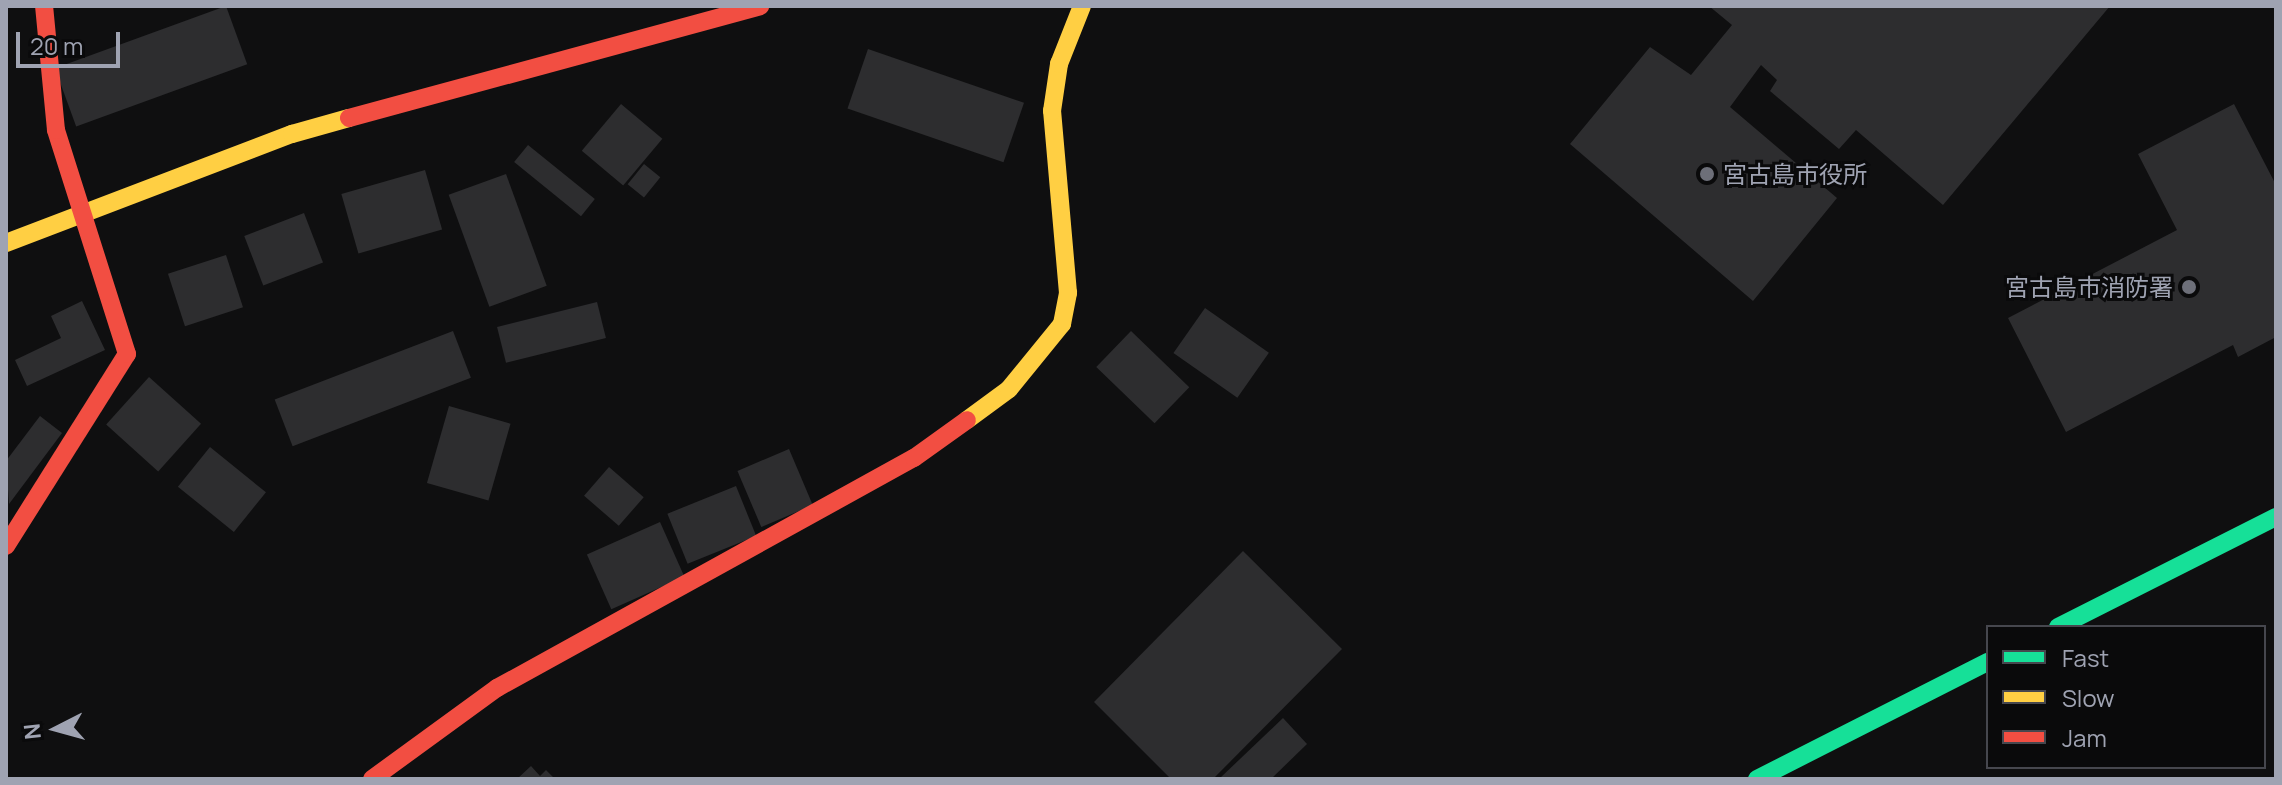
<!DOCTYPE html>
<meta charset="utf-8">
<style>
body{margin:0}
#map{position:relative;width:2282px;height:785px;overflow:hidden;background:#0f0f10;font-family:Manrope,"Noto Sans JP",sans-serif}
div>[style]{position:absolute}
.building>*{inset:0;background:#2d2d2f;transform-origin:0 0}
.fast>*{height:18px;margin:-9px;padding:0 9px;transform-origin:9px;border-radius:9px;background:#16e098}
.slow>*{height:18px;margin:-9px;padding:0 9px;transform-origin:9px;border-radius:9px;background:#ffcf43}
.jam>*{height:18px;margin:-9px;padding:0 9px;transform-origin:9px;border-radius:9px;background:#f24e42}
.dots>*{width:22px;height:22px;translate:-50% -50%;box-sizing:border-box;border:4px solid #0a0a0b;border-radius:50%}
span{translate:-50% -50%;white-space:nowrap;text-align:center;line-height:1.15;-webkit-text-stroke:6px #0a0a0b;paint-order:stroke}
.poi-label{font-size:24px;color:#9fa3b2}
.left{translate:0 -50%;text-align:left}
.right{translate:-100% -50%;text-align:right}
.frame{position:absolute;inset:0;border:8px solid #9fa3b2;pointer-events:none}
.legend{position:absolute;left:1986px;top:625px;width:280px;height:144px;box-sizing:border-box;background:#0a0a0b;border:2px solid #46474e;margin:0;padding:10px 14px;list-style:none;font-size:24px;color:#9fa3b2}
.legend li{display:flex;align-items:center;gap:16px;height:40px}
.legend b{width:40px;border:2px solid #46474e}
.north{position:absolute;left:16px;top:689px;width:80px;height:80px;-webkit-text-stroke:6px #0a0a0b;paint-order:stroke;rotate:264deg;font-size:22px;font-weight:700;line-height:32px;text-align:center;color:#9fa3b2}
.north::after{content:'';display:block;margin:auto;width:28px;height:36px;background:#9fa3b2;clip-path:polygon(50% 0,100% 100%,50% 72%,0 100%)}
.scale{position:absolute;left:16px;top:32px;width:104px;height:36px;box-sizing:border-box;border:4px solid #9fa3b2;border-top:0;padding-left:10px;font-size:24px;line-height:28px;white-space:nowrap;color:#9fa3b2;-webkit-text-stroke:6px #0a0a0b;paint-order:stroke}
</style>
<div id="map">
<div class="building">
<i style="left:226px;top:6px;width:62px;height:182px;rotate:70deg"></i>
<i style="clip-path:polygon(1709px 6px,2110px 6px,1943px 205px,1856px 130px,1839px 149px,1770px 91px,1777px 80px,1761px 65px,1730px 107px,1837px 198px,1753px 301px,1570px 144px,1650px 47px,1691px 75px,1732px 25px)"></i>
<i style="left:868px;top:49px;width:165px;height:63px;rotate:19deg"></i>
<i style="left:621px;top:104px;width:54px;height:61px;rotate:40deg"></i>
<i style="clip-path:polygon(2234px 104px,2276px 185px,2276px 337px,2238px 357px,2233px 345px,2066px 432px,2008px 318px,2177px 230px,2138px 154px)"></i>
<i style="left:528px;top:145px;width:86px;height:22px;rotate:39deg"></i>
<i style="left:644px;top:164px;width:21px;height:26px;rotate:39deg"></i>
<i style="left:425px;top:170px;width:62px;height:87px;rotate:74deg"></i>
<i style="left:506px;top:174px;width:119px;height:61px;rotate:70deg"></i>
<i style="left:304px;top:213px;width:53px;height:64px;rotate:69deg"></i>
<i style="left:226px;top:255px;width:55px;height:61px;rotate:72deg"></i>
<i style="clip-path:polygon(82px 301px,105px 350px,27px 386px,15px 360px,61px 338px,51px 316px)"></i>
<i style="left:597px;top:302px;width:37px;height:103px;rotate:76deg"></i>
<i style="left:1205px;top:308px;width:78px;height:55px;rotate:35deg"></i>
<i style="left:453px;top:331px;width:50px;height:191px;rotate:69deg"></i>
<i style="left:1131px;top:331px;width:81px;height:50px;rotate:44deg"></i>
<i style="left:149px;top:377px;width:70px;height:64px;rotate:42deg"></i>
<i style="left:449px;top:406px;width:64px;height:80px;rotate:16deg"></i>
<i style="clip-path:polygon(40px 416px,62px 433px,9px 504px,6px 461px)"></i>
<i style="left:210px;top:447px;width:72px;height:51px;rotate:39deg"></i>
<i style="left:789px;top:449px;width:61px;height:56px;rotate:67deg"></i>
<i style="left:609px;top:467px;width:46px;height:38px;rotate:41deg"></i>
<i style="left:736px;top:486px;width:54px;height:74px;rotate:68deg"></i>
<i style="left:660px;top:522px;width:60px;height:80px;rotate:66deg"></i>
<i style="clip-path:polygon(1243px 551px,1342px 649px,1213px 779px,1171px 779px,1094px 702px)"></i>
<i style="clip-path:polygon(1283px 718px,1307px 744px,1271px 779px,1219px 779px)"></i>
<i style="clip-path:polygon(531px 766px,540px 776px,546px 770px,555px 779px,517px 779px)"></i>
</div>
<div class="fast">
<i style="left:2058px;top:627px;width:244px;rotate:-26.8deg"></i>
<i style="left:1757px;top:779px;width:259px;rotate:-26.9deg"></i>
</div>
<div class="slow">
<i style="left:6px;top:243px;width:306px;rotate:-20.9deg"></i>
<i style="left:292px;top:134px;width:59px;rotate:-15.7deg"></i>
<i style="left:967px;top:420px;width:52px;rotate:-36.4deg"></i>
<i style="left:1009px;top:389px;width:84px;rotate:-50.8deg"></i>
<i style="left:1062px;top:324px;width:32px;rotate:-79deg"></i>
<i style="left:1068px;top:293px;width:183px;rotate:-95deg"></i>
<i style="left:1052px;top:111px;width:48px;rotate:-81.5deg"></i>
<i style="left:1059px;top:64px;width:62px;rotate:-68.4deg"></i>
</div>
<div class="jam">
<i style="left:349px;top:118px;width:426px;rotate:-15.2deg"></i>
<i style="left:6px;top:546px;width:227px;rotate:-57.8deg"></i>
<i style="left:127px;top:354px;width:235px;rotate:-107.6deg"></i>
<i style="left:56px;top:130px;width:125px;rotate:-95.5deg"></i>
<i style="left:372px;top:779px;width:155px;rotate:-36.1deg"></i>
<i style="left:497px;top:688px;width:476px;rotate:-28.9deg"></i>
<i style="left:914px;top:458px;width:65px;rotate:-35.6deg"></i>
</div>
<div class="dots">
<i style="left:1707px;top:174px;background:#6d6f79"></i>
<i style="left:2189px;top:287px;background:#6d6f79"></i>
</div>
<div class="poi-label">
<span class="left" style="left:1723px;top:174px">宮古島市役所</span>
<span class="right" style="left:2173px;top:287px">宮古島市消防署</span>
</div>
<div class="frame"></div>
<ul class="legend">
<li><b style="height:10px;background:#16e098"></b>Fast</li>
<li><b style="height:10px;background:#ffcf43"></b>Slow</li>
<li><b style="height:10px;background:#f24e42"></b>Jam</li>
</ul>
<div class="north">N</div>
<div class="scale">20 m</div>
</div>
